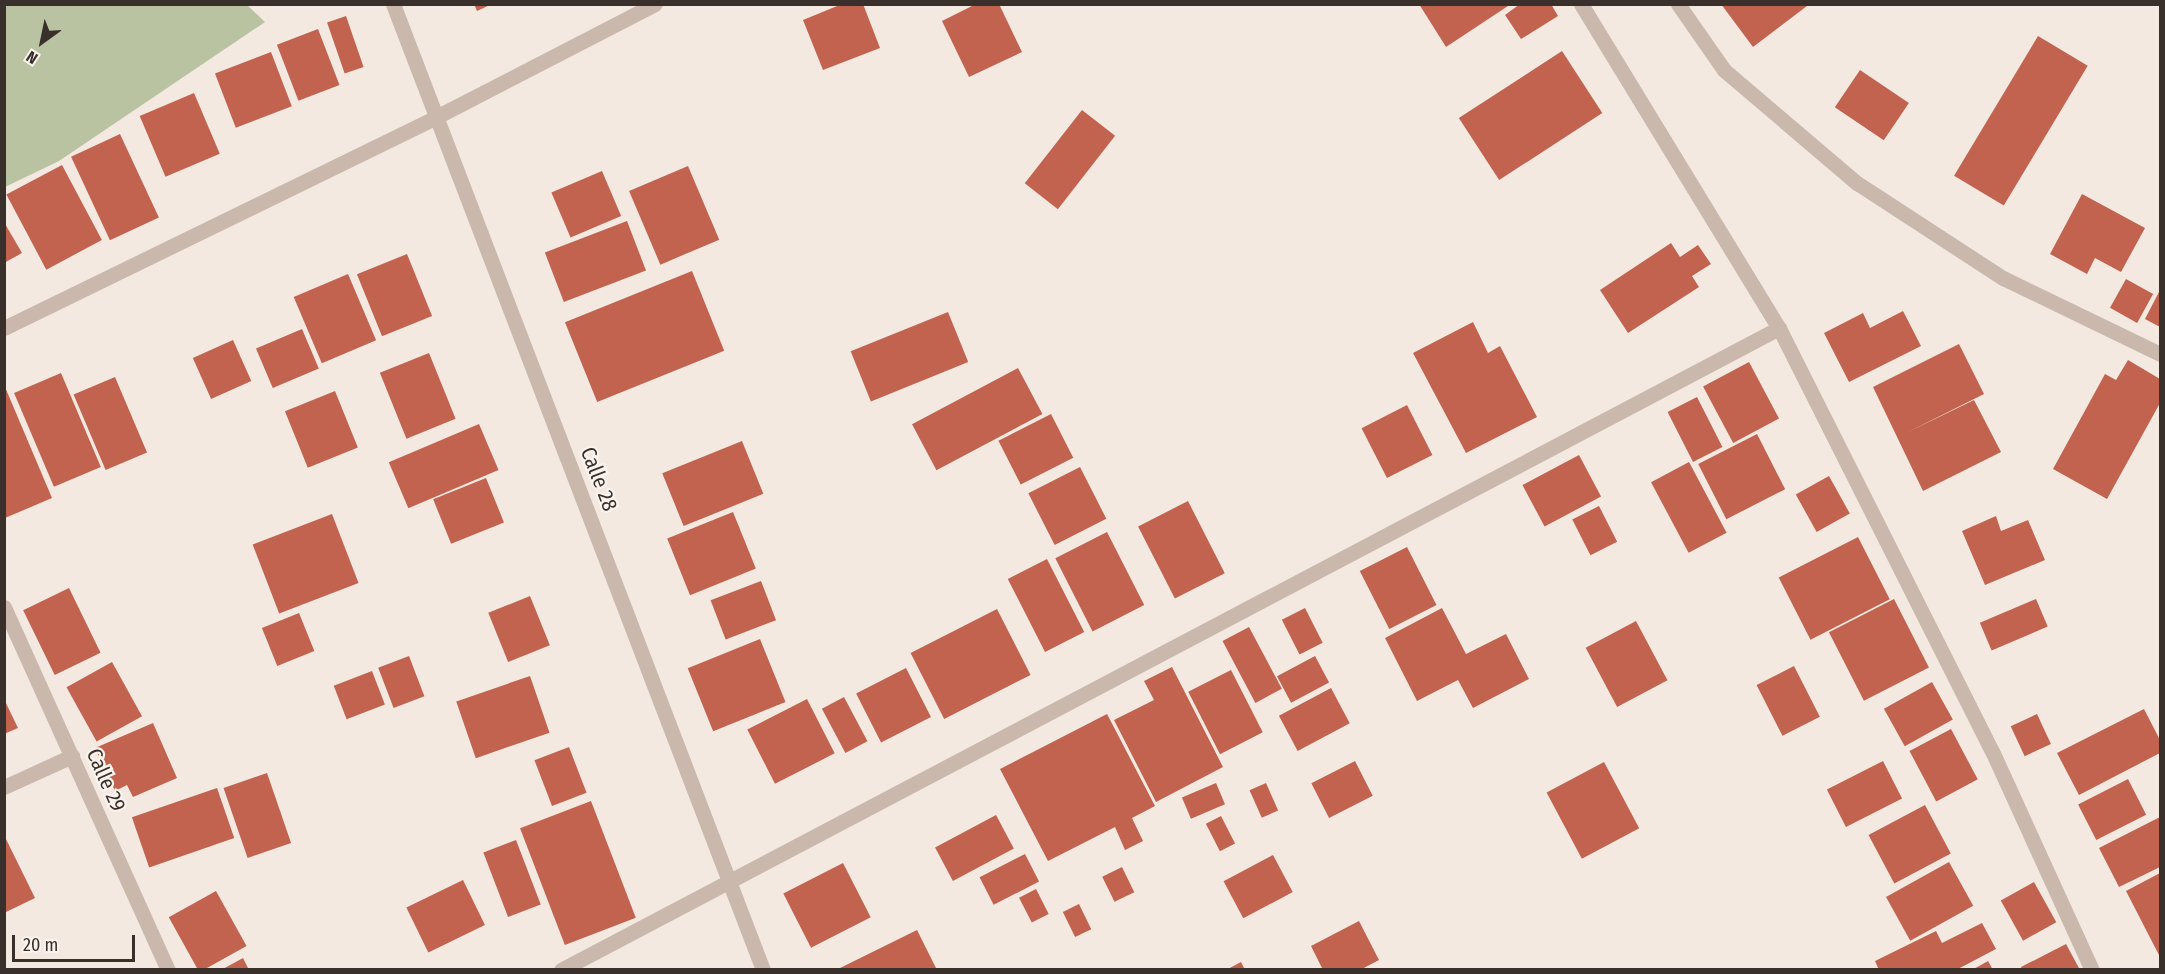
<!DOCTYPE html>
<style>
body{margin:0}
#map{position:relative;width:2165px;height:974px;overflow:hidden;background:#f3e9e1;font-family:"Fira Sans Condensed",sans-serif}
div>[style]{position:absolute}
.green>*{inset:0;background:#b9c2a1}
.building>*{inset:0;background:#c26350;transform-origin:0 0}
.street>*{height:15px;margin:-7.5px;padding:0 7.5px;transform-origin:7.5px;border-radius:7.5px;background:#cbb8ad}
span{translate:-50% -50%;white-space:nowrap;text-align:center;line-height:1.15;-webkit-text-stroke:4.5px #faf3ed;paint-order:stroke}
.street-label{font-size:21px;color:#392f2b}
.frame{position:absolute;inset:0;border:6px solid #392f2b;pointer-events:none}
.north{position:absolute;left:12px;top:12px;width:60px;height:60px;-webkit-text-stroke:4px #faf3ed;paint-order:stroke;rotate:213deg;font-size:16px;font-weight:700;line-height:24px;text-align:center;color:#392f2b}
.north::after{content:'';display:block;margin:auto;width:21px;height:27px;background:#392f2b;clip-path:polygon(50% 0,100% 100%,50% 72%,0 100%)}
.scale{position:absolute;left:12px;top:935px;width:123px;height:27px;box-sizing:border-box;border:3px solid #392f2b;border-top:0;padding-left:8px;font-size:18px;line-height:21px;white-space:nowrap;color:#392f2b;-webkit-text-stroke:4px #faf3ed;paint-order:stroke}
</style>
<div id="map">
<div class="green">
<i style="clip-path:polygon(5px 4px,247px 5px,265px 22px,59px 161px,5px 187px)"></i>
</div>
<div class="building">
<i style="clip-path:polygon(474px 4px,492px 4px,477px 11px)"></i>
<i style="clip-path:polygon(842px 4px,863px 4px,880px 48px,823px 70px,803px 20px)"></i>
<i style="clip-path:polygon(976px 4px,999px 4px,1022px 52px,969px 77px,942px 21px)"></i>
<i style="clip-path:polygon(1419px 4px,1511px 4px,1446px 47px)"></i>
<i style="clip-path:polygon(1520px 4px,1551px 4px,1558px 16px,1521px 39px,1505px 15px)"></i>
<i style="clip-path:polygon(1721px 4px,1806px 4px,1807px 6px,1753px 47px)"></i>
<i style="left:346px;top:16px;width:54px;height:20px;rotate:71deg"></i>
<i style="left:318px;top:29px;width:60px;height:44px;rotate:69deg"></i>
<i style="left:2038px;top:36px;width:58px;height:163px;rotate:31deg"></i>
<i style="left:1562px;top:51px;width:74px;height:123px;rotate:57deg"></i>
<i style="left:271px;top:52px;width:58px;height:60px;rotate:69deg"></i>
<i style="left:1860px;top:70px;width:59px;height:45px;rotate:34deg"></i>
<i style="left:194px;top:93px;width:66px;height:59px;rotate:67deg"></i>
<i style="left:1082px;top:110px;width:42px;height:93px;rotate:38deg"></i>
<i style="left:120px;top:134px;width:92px;height:54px;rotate:65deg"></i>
<i style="left:62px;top:165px;width:85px;height:63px;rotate:62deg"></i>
<i style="left:688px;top:166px;width:80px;height:64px;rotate:67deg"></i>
<i style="left:602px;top:171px;width:49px;height:55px;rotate:67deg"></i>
<i style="clip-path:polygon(2082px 194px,2145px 228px,2121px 272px,2095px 258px,2087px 274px,2050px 254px)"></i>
<i style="left:627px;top:221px;width:53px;height:88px;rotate:69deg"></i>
<i style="clip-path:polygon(4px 222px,22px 253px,4px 263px)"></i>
<i style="clip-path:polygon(1671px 243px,1680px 257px,1698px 245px,1711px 264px,1692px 276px,1699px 287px,1628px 333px,1600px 290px)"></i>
<i style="left:407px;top:254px;width:67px;height:54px;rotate:68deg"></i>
<i style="left:692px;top:271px;width:86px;height:137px;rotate:68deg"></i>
<i style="left:348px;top:274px;width:72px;height:59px;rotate:67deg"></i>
<i style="left:2126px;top:279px;width:31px;height:33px;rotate:29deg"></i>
<i style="clip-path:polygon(2160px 290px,2160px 327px,2145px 319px)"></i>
<i style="clip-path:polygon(1903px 311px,1921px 346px,1849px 382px,1824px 333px,1863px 313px,1870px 328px)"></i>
<i style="left:948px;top:312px;width:54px;height:105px;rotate:68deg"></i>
<i style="clip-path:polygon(1473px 322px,1488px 353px,1500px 346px,1537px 417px,1466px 453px,1413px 353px)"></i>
<i style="left:302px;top:329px;width:43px;height:50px;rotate:67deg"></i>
<i style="left:233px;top:340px;width:45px;height:44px;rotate:66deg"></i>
<i style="clip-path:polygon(1959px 344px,1984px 394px,1906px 433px,1974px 400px,2001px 452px,1923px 491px,1873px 387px)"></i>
<i style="left:429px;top:353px;width:71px;height:53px;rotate:68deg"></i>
<i style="clip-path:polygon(2128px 360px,2160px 379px,2160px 403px,2107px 499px,2053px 469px,2105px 374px,2116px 380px)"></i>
<i style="left:1749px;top:362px;width:64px;height:52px;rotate:62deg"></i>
<i style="left:1018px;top:368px;width:52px;height:120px;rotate:62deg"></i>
<i style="left:61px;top:373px;width:102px;height:51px;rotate:67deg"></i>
<i style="left:115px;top:377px;width:82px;height:45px;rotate:67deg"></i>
<i style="clip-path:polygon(5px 387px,52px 498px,5px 518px)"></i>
<i style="left:335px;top:391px;width:61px;height:54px;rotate:68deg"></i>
<i style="left:1697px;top:397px;width:56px;height:33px;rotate:63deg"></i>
<i style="left:1407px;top:405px;width:56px;height:51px;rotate:63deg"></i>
<i style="left:1051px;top:414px;width:49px;height:59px;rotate:63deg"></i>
<i style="left:479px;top:424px;width:50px;height:98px;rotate:67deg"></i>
<i style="left:1757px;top:434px;width:62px;height:66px;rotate:63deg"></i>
<i style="left:742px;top:441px;width:57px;height:86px;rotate:68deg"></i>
<i style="left:1579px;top:455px;width:47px;height:64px;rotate:62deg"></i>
<i style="left:1689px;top:462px;width:80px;height:43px;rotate:62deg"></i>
<i style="left:1080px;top:467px;width:58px;height:58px;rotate:63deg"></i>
<i style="left:1829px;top:476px;width:43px;height:38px;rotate:61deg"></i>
<i style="left:486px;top:478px;width:48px;height:57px;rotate:68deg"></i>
<i style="left:1188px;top:501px;width:81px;height:56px;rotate:63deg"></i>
<i style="left:1599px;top:506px;width:40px;height:30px;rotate:63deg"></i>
<i style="left:733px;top:512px;width:61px;height:71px;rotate:68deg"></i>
<i style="left:332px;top:514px;width:74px;height:85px;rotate:69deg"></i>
<i style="clip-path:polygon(1996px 516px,2001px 531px,2028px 520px,2045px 560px,1985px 585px,1962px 531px)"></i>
<i style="left:1107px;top:532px;width:82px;height:58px;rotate:63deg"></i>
<i style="left:1858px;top:537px;width:70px;height:89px;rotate:63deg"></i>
<i style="left:1407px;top:547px;width:65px;height:53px;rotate:63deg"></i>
<i style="left:1047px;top:559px;width:82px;height:44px;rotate:63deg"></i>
<i style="left:761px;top:581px;width:42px;height:54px;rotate:69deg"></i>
<i style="left:69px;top:588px;width:72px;height:51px;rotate:64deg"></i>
<i style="left:530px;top:596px;width:53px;height:45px;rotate:68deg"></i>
<i style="left:1894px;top:599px;width:77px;height:73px;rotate:63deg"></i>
<i style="left:2036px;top:599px;width:30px;height:61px;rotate:67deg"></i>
<i style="left:1305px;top:608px;width:39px;height:26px;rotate:63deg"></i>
<i style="clip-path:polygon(1442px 608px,1466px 654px,1506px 634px,1529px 679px,1473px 708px,1458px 680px,1417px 701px,1385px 638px)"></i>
<i style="left:997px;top:609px;width:74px;height:97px;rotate:63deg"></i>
<i style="left:299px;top:613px;width:41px;height:40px;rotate:68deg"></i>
<i style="left:1636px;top:621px;width:67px;height:57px;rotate:62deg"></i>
<i style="left:1249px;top:627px;width:70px;height:30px;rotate:62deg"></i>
<i style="left:760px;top:639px;width:68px;height:78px;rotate:68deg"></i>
<i style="left:409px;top:656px;width:43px;height:33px;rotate:69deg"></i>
<i style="left:1315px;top:656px;width:30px;height:43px;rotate:62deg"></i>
<i style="left:112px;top:662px;width:62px;height:52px;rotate:61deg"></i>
<i style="left:1794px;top:666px;width:57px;height:42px;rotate:63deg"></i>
<i style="clip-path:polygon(1172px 667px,1223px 767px,1156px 802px,1114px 720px,1154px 700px,1144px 681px)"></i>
<i style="left:906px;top:668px;width:55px;height:56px;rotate:63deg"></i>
<i style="left:1231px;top:670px;width:70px;height:48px;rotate:63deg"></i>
<i style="left:372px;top:671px;width:36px;height:41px;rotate:69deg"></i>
<i style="left:530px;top:676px;width:60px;height:78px;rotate:71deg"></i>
<i style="left:1932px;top:682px;width:43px;height:55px;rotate:61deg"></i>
<i style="left:1331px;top:688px;width:40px;height:59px;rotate:62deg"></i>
<i style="left:844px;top:697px;width:50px;height:25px;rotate:62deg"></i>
<i style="clip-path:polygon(4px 699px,18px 728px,4px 734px)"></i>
<i style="left:807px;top:699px;width:61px;height:67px;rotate:63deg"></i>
<i style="clip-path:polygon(2144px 709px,2160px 740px,2160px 753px,2079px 795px,2057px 753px)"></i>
<i style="clip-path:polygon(1107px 714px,1155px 806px,1132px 818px,1143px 841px,1125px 850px,1115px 827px,1048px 861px,1000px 769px)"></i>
<i style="left:2037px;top:714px;width:33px;height:29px;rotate:65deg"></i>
<i style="clip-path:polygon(153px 723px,177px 778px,133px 797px,127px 785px,115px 791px,95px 748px)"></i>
<i style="left:1951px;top:729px;width:57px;height:47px;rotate:62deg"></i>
<i style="left:569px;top:747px;width:49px;height:37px;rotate:69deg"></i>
<i style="left:1355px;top:761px;width:39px;height:49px;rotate:63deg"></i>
<i style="left:1883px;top:761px;width:42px;height:63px;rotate:63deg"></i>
<i style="left:1604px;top:762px;width:75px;height:65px;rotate:62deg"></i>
<i style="left:267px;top:773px;width:74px;height:46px;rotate:71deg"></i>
<i style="left:2128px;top:779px;width:40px;height:56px;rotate:63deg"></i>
<i style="left:1216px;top:783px;width:23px;height:37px;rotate:67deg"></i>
<i style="left:1266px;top:783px;width:30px;height:18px;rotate:66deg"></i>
<i style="left:217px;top:788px;width:53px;height:90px;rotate:71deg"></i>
<i style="left:591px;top:801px;width:125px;height:76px;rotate:69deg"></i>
<i style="left:1925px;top:805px;width:55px;height:64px;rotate:62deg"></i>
<i style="left:996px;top:815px;width:38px;height:69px;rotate:62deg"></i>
<i style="left:1221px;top:816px;width:31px;height:17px;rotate:63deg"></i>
<i style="clip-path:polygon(2160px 817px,2160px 867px,2119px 887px,2099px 848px)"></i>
<i style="clip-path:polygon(4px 835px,35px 898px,4px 913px)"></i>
<i style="left:516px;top:840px;width:69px;height:35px;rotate:69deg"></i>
<i style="left:1025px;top:854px;width:31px;height:51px;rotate:63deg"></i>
<i style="left:1273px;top:855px;width:42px;height:56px;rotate:62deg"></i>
<i style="left:1949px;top:862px;width:50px;height:72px;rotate:61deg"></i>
<i style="left:843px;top:863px;width:61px;height:67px;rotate:63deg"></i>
<i style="left:1122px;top:867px;width:28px;height:22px;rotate:64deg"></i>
<i style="clip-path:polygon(2160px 873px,2160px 957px,2126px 891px)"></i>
<i style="left:463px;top:880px;width:50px;height:63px;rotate:64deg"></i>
<i style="left:2034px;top:882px;width:46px;height:38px;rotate:61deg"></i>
<i style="left:1036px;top:889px;width:28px;height:19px;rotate:63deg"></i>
<i style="left:216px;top:891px;width:63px;height:54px;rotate:61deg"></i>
<i style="left:1079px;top:904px;width:28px;height:18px;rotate:64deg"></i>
<i style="clip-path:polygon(1359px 921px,1379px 960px,1360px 970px,1323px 970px,1311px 946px)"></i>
<i style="clip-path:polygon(1982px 923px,1996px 949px,1956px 970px,1879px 970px,1875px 961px,1936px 931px,1942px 943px)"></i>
<i style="clip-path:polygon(917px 930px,937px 970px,836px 970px)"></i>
<i style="clip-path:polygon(2066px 944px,2080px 970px,2022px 970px,2021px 967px)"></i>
<i style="clip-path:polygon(243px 958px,249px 970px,221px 970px)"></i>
<i style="clip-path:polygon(1988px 961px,1993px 970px,1972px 970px)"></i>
<i style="clip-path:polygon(1241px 962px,1245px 970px,1226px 970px)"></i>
</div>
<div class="street">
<i style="left:393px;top:4px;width:1034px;rotate:69.04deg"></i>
<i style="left:1581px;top:4px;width:380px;rotate:58.6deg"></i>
<i style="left:1779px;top:328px;width:476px;rotate:63.3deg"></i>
<i style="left:1993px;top:753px;width:239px;rotate:65.5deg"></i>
<i style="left:1678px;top:4px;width:80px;rotate:55.1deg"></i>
<i style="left:1724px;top:70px;width:175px;rotate:40.4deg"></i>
<i style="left:1857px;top:183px;width:174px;rotate:33.1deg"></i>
<i style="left:2003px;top:278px;width:174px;rotate:25.8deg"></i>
<i style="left:4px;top:328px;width:483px;rotate:-26deg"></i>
<i style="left:438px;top:116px;width:244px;rotate:-27.3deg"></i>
<i style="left:4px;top:607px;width:398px;rotate:65.7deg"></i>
<i style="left:4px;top:787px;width:75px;rotate:-24.5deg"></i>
<i style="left:561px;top:970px;width:1377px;rotate:-27.79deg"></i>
</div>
<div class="street-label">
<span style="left:599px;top:479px;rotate:69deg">Calle 28</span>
<span style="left:106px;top:780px;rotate:66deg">Calle 29</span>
</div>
<div class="frame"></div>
<div class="north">N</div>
<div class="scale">20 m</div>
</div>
